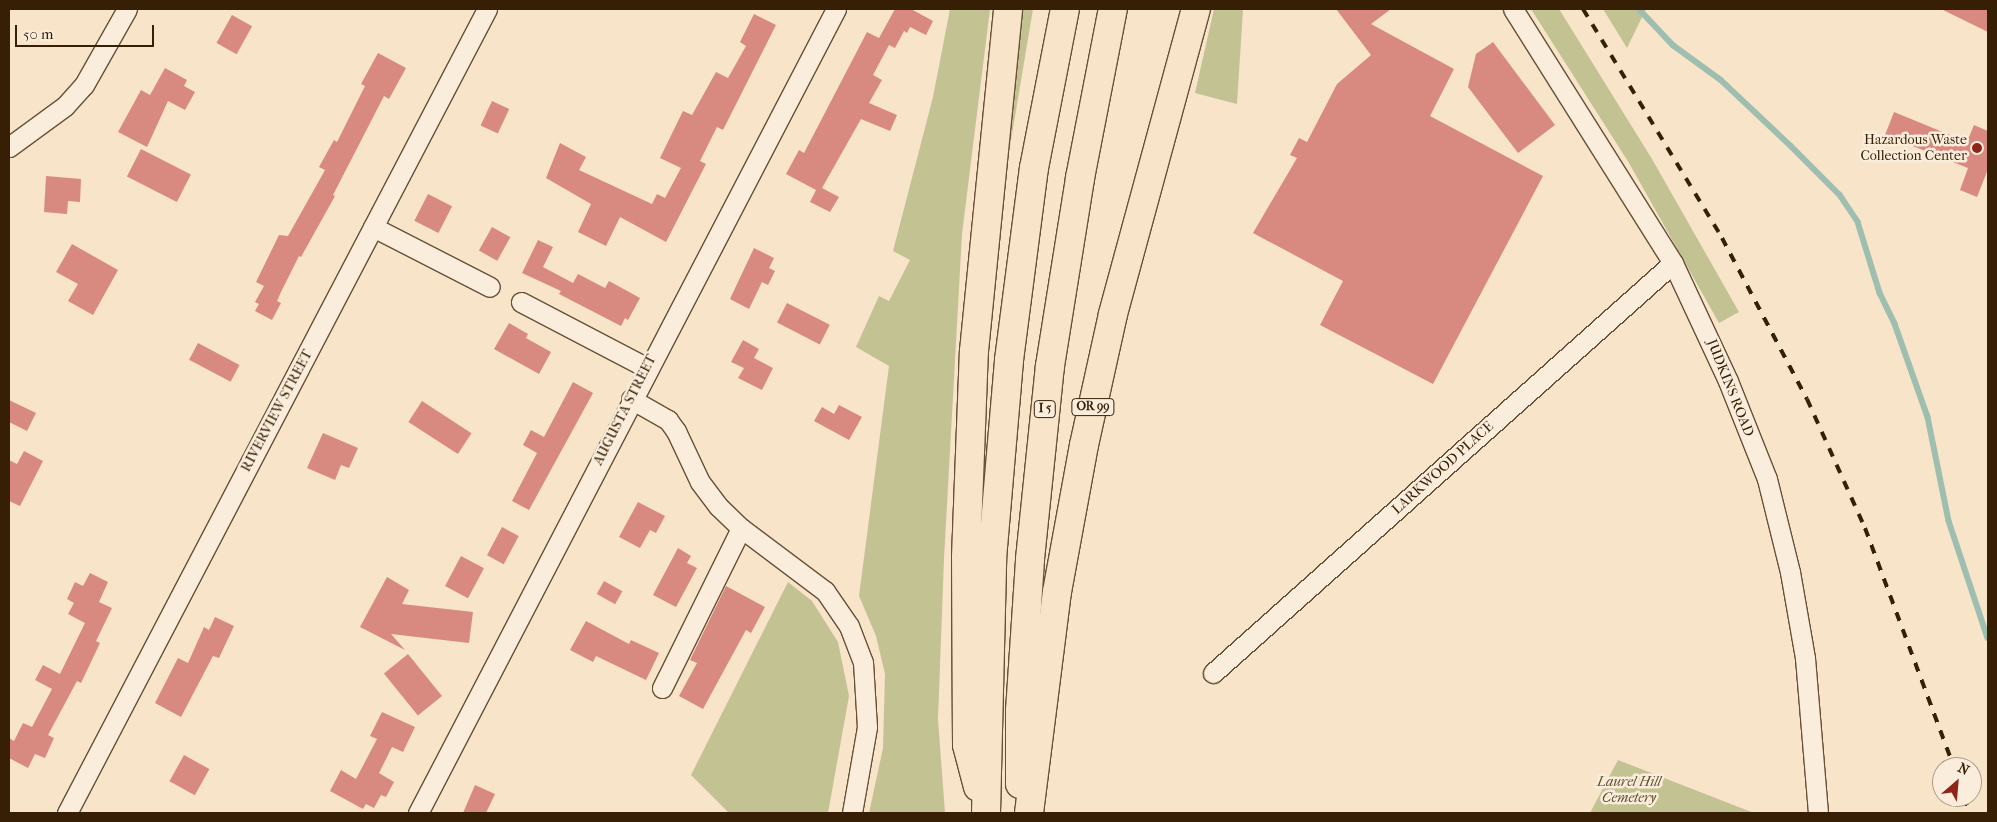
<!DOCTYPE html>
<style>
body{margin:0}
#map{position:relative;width:1997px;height:822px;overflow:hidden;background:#f7e4c9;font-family:"IM FELL French Canon",serif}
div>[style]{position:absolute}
.green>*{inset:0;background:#c3c292}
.stream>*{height:5.5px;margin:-2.75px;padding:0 2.75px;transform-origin:2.75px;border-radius:2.75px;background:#9ebfaf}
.building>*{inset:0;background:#d98a80;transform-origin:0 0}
.roads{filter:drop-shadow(1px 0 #675036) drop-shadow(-1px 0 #675036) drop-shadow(0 1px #675036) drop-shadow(0 -1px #675036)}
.minor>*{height:19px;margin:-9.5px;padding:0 9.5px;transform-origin:9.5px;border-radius:9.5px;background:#faeddc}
.highway>*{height:28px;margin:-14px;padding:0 14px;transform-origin:14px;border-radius:14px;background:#f7e4c9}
.rail>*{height:4px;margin-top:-2px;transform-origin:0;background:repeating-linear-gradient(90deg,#371f05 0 9px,transparent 0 18px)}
.dots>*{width:14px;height:14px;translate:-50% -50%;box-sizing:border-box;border:2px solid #faeddc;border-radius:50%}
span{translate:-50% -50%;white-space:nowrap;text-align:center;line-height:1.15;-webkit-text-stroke:5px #faeddc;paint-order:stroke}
.shield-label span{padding:1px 4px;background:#faeddc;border:1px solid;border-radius:4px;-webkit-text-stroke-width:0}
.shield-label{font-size:12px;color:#371f05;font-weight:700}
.poi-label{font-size:14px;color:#371f05}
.right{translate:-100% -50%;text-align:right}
.street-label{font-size:14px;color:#371f05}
.park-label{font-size:14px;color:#61502f;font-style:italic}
.frame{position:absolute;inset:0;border:10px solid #371f05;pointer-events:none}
.north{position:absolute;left:1932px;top:757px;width:50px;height:50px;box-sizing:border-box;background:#faeddc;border:1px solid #ac9b86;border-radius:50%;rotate:27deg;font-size:14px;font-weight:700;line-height:20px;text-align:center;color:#371f05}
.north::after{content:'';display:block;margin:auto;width:18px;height:22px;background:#8f2418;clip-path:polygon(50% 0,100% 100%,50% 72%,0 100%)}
.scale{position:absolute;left:15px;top:25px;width:139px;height:22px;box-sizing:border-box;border:2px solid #371f05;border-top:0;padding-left:6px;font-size:15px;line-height:18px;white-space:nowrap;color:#371f05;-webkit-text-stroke:4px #faeddc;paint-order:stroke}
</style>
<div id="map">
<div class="green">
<i style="clip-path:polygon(950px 9px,990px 9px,962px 234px,944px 559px,938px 719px,945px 813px,869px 813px,883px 748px,885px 674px,876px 636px,859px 596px,889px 366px,856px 347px,879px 296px,889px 301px,910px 260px,893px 251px,933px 97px)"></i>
<i style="clip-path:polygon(1020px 9px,1033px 9px,1000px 206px,991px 317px,989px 317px)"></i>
<i style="clip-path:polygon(1214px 9px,1243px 9px,1237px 104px,1195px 93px)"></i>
<i style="clip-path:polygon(1531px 9px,1559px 9px,1652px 159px,1739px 312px,1719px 323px,1629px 163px)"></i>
<i style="clip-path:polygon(1603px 9px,1646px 9px,1627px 48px)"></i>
<i style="clip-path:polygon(788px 582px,812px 601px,838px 642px,849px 696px,828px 813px,729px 813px,691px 775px)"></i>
<i style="clip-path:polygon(1618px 760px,1754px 813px,1590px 813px)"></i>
</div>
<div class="stream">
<i style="left:1639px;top:9px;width:50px;rotate:46.6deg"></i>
<i style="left:1673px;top:45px;width:59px;rotate:36.1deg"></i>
<i style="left:1721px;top:80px;width:96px;rotate:43.3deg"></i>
<i style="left:1791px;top:146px;width:69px;rotate:45deg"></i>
<i style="left:1840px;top:195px;width:32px;rotate:56deg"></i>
<i style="left:1858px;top:222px;width:74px;rotate:72.8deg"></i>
<i style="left:1880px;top:293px;width:34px;rotate:64deg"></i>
<i style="left:1895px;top:324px;width:99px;rotate:70.5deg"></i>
<i style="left:1928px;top:417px;width:106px;rotate:78.6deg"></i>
<i style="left:1949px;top:521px;width:123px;rotate:71.6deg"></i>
</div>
<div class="building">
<i style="clip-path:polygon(895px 9px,911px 9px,933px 21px,926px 35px,910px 27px,907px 33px,904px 31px,895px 48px,889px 45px,873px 75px,882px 80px,869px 103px,897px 115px,890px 131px,861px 119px,822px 188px,839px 197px,830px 212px,810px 202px,816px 190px,786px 174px,799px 150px,804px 153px,867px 32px,879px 38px)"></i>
<i style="clip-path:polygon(1336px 9px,1391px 9px,1371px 24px,1454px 69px,1430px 116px,1543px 176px,1433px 384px,1320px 325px,1343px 281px,1253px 233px,1297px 158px,1290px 155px,1299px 138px,1307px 142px,1337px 84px,1371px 55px)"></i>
<i style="clip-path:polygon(1941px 9px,1988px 9px,1988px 32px)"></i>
<i style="clip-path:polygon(754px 14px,776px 25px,723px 130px,717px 127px,700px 161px,706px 164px,666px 242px,620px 217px,606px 246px,578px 232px,591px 204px,546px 178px,560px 143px,586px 157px,579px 170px,652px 204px,657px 194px,665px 198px,681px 168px,660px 158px,683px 111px,692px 115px,716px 72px,728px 78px,746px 46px,740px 42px)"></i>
<i style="left:232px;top:15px;width:23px;height:32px;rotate:29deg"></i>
<i style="clip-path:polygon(1493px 42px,1555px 125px,1518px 153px,1468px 87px,1476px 54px)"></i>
<i style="clip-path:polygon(378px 53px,406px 68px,389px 99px,384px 96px,333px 195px,335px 196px,301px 257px,299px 256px,281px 292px,277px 301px,281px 303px,272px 320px,255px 311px,259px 304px,255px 302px,264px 286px,256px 282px,279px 235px,288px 236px,325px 170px,319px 167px,334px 140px,337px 142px,365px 86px,361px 84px)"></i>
<i style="clip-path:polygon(165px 68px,187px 80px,184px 86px,195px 92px,185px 110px,168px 101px,147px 147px,118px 132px,141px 90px,150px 95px)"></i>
<i style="left:492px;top:101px;width:19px;height:27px;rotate:25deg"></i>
<i style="clip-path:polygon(1894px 112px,1967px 142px,1974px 125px,1988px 131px,1988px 169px,1977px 197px,1960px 190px,1968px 168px,1885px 135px)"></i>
<i style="left:141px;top:149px;width:56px;height:31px;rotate:27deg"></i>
<i style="clip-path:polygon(46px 176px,81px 179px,80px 202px,68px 201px,67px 214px,44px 212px)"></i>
<i style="left:428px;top:194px;width:27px;height:30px;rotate:27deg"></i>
<i style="left:492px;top:227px;width:21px;height:27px;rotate:29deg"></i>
<i style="clip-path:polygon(538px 240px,553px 247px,543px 267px,573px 283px,578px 274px,605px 288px,609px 281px,640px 298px,628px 320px,625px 318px,621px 326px,559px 294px,561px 291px,522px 273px)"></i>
<i style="clip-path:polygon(72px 244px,118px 270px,93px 315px,68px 301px,78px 284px,56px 272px)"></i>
<i style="clip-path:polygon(754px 248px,774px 258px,769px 268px,775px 271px,768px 285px,762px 282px,749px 309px,730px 299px)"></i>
<i style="left:787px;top:303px;width:48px;height:22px;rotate:27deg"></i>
<i style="clip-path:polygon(509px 323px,528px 334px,526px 338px,551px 352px,539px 374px,494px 349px)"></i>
<i style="clip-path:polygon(743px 340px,759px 349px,754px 358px,773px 368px,762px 390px,738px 378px,744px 368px,731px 362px)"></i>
<i style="left:198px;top:343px;width:47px;height:19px;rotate:28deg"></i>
<i style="clip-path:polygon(573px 382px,593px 393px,529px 510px,512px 501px,537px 453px,523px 445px,531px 430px,544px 437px)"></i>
<i style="clip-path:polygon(9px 400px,36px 413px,27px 431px,9px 422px)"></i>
<i style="left:422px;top:401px;width:59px;height:25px;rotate:33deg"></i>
<i style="clip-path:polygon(839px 405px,862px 417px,849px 440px,814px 421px,822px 407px,834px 414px)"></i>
<i style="clip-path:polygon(323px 433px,358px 448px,349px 468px,341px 465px,335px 480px,307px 468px)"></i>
<i style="clip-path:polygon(24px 451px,43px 461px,20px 506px,9px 501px,9px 460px,17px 464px)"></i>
<i style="clip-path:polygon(638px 502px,665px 516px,656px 533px,650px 530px,640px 548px,619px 537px)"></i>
<i style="left:502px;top:527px;width:19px;height:32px;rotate:28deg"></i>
<i style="clip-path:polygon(678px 548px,691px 556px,687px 563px,697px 568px,676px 607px,653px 595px)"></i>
<i style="left:461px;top:556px;width:26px;height:34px;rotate:28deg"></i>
<i style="clip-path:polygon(90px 573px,108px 582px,99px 602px,112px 608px,96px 641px,100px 643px,81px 683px,77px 681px,48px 735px,54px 738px,45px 758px,35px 754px,28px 768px,9px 758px,9px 738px,14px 741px,23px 723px,32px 727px,52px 689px,35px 680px,43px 665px,60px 674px,85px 623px,68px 614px,74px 603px,67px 599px,75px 582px,83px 586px)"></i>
<i style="clip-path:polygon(387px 577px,409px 590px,402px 604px,473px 612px,469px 643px,391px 634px,405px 650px,360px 627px)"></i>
<i style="left:604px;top:581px;width:21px;height:15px;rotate:29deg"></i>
<i style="clip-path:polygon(726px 586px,765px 607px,751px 633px,746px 630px,703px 709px,679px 696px,697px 663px,690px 660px)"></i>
<i style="clip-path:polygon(215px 617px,234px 626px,219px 658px,213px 656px,181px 717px,155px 703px,178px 658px,188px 663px,204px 627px,209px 630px)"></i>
<i style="clip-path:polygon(586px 621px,629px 644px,631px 640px,659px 653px,646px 680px,596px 656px,593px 662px,570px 650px)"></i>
<i style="left:408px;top:654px;width:54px;height:31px;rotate:51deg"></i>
<i style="clip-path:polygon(382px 712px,415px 727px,403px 752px,392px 747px,379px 773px,394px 782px,386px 797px,381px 795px,374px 808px,366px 804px,363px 809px,330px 791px,341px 770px,356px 779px,377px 739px,370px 736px)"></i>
<i style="left:184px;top:755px;width:29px;height:30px;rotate:29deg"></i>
<i style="clip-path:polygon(475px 785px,495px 794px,486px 813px,463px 813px)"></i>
</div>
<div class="roads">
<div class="minor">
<i style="left:1513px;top:9px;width:300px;rotate:57.8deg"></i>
<i style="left:1673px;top:263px;width:130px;rotate:65deg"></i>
<i style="left:1728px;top:381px;width:105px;rotate:68.3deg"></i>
<i style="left:1767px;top:479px;width:96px;rotate:76.1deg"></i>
<i style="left:1790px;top:572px;width:87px;rotate:80.1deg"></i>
<i style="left:1805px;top:658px;width:156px;rotate:85.2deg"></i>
<i style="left:9px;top:147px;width:69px;rotate:-36.2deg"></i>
<i style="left:65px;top:106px;width:28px;rotate:-48deg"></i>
<i style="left:84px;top:85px;width:87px;rotate:-60.5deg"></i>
<i style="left:373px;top:227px;width:131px;rotate:27.1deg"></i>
<i style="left:521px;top:302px;width:142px;rotate:27.6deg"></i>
<i style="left:631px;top:399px;width:43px;rotate:29.6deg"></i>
<i style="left:668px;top:420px;width:14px;rotate:54deg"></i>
<i style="left:676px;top:431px;width:56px;rotate:64.8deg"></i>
<i style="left:700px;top:482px;width:30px;rotate:53deg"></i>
<i style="left:718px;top:506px;width:32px;rotate:44deg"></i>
<i style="left:741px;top:528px;width:105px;rotate:36.9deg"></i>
<i style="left:825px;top:591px;width:42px;rotate:55.6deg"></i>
<i style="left:849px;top:626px;width:39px;rotate:69deg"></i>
<i style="left:863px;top:662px;width:65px;rotate:86.5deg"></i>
<i style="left:867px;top:727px;width:87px;rotate:99.9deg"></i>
<i style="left:1213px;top:673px;width:616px;rotate:-41.71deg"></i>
<i style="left:662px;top:688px;width:178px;rotate:-63.7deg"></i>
<i style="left:67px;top:813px;width:907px;rotate:-62.42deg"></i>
<i style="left:418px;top:813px;width:906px;rotate:-62.53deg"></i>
</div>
<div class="highway">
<i style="left:1020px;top:784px;width:73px;rotate:-90deg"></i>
<i style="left:1020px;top:711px;width:152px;rotate:-86.2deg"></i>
<i style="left:1030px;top:559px;width:194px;rotate:-84.1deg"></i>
<i style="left:1050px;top:366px;width:190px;rotate:-80.9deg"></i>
<i style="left:1080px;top:178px;width:172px;rotate:-79deg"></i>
<i style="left:978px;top:787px;width:43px;rotate:-104.7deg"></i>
<i style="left:967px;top:745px;width:188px;rotate:-90.3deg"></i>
<i style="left:966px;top:557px;width:206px;rotate:-87.8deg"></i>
<i style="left:974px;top:351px;width:344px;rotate:-84.3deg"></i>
<i style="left:986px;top:813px;width:254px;rotate:-88.6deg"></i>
<i style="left:992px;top:559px;width:200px;rotate:-85.1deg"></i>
<i style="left:1009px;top:360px;width:194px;rotate:-82.6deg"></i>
<i style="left:1034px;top:168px;width:162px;rotate:-79deg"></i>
<i style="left:1029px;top:813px;width:223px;rotate:-82.8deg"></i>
<i style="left:1057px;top:592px;width:149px;rotate:-79.6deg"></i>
<i style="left:1084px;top:445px;width:134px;rotate:-77.5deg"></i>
<i style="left:1113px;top:314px;width:316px;rotate:-74.8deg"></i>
</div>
</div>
<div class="rail">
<i style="left:1583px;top:9px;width:268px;rotate:58.7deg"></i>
<i style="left:1722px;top:238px;width:182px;rotate:62.2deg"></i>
<i style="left:1807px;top:399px;width:141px;rotate:65.8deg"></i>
<i style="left:1865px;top:528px;width:255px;rotate:69.6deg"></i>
<i style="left:1964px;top:797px;width:17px;rotate:73deg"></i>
</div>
<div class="dots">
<i style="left:1977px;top:148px;background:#8f2418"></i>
</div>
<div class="shield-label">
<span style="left:1093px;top:407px">OR 99</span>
<span style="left:1045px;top:409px">I 5</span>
</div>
<div class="poi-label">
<span class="right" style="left:1967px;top:148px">Hazardous Waste<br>Collection Center</span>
</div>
<div class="street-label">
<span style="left:1730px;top:388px;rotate:68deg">JUDKINS ROAD</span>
<span style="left:625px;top:410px;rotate:-63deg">AUGUSTA STREET</span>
<span style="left:277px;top:411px;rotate:-62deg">RIVERVIEW STREET</span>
<span style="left:1443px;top:468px;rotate:-42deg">LARKWOOD PLACE</span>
</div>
<div class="park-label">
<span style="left:1629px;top:790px">Laurel Hill<br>Cemetery</span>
</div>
<div class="frame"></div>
<div class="north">N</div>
<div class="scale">50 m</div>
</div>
